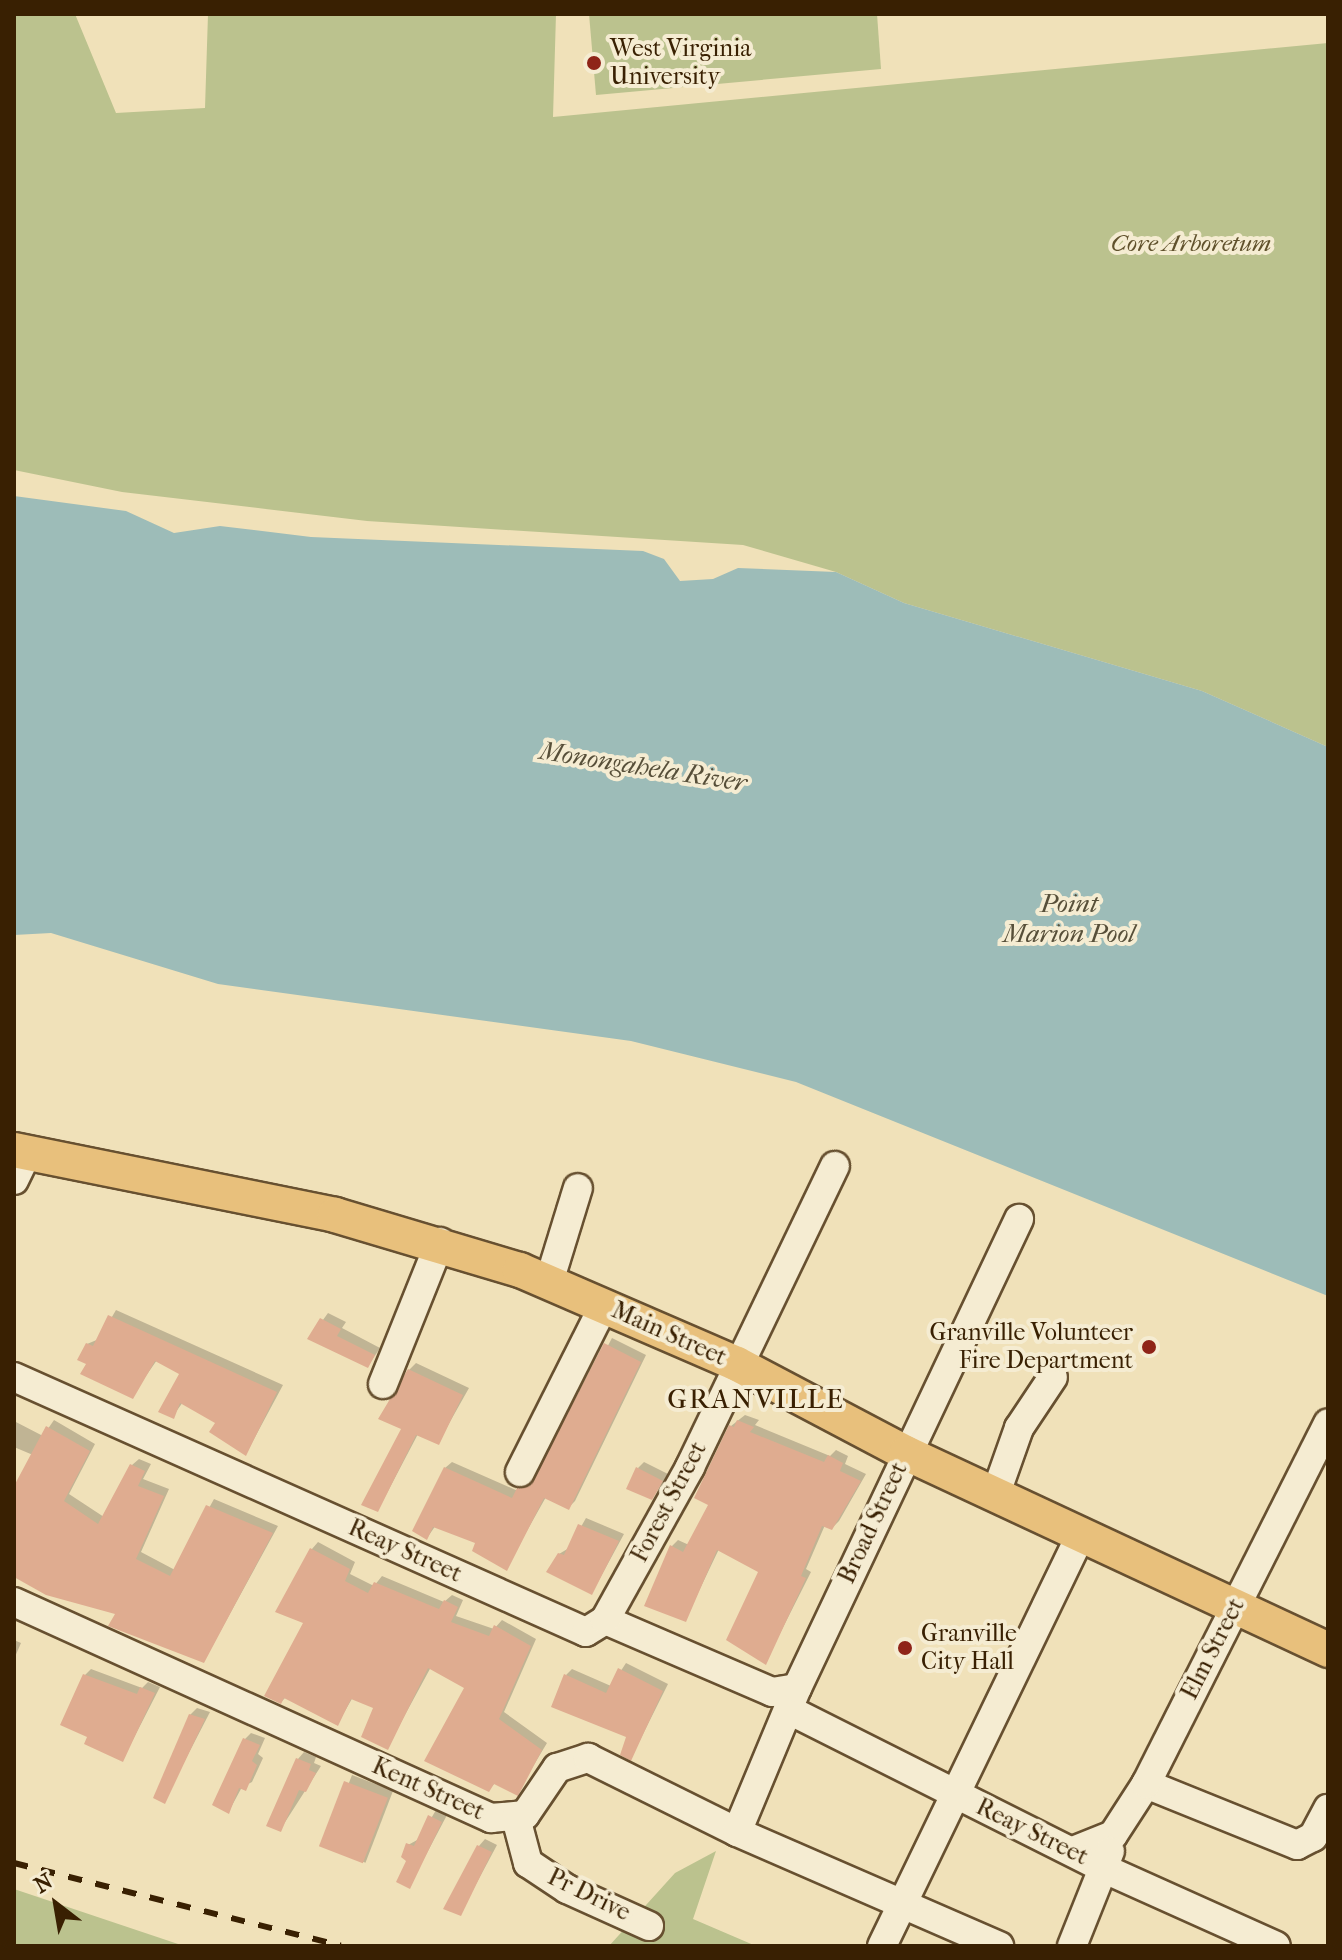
<!DOCTYPE html>
<style>
body{margin:0}
#map{position:relative;width:1342px;height:1960px;overflow:hidden;background:#f0e1b9;font-family:"IM FELL French Canon",serif}
div>[style]{position:absolute}
.green>*{inset:0;background:#bbc28e}
.water>*{inset:0;background:#9dbcb8}
.shadow>*{inset:0;background:#0003;transform-origin:0 0}
.building>*{inset:0;background:#dfac90;transform-origin:0 0}
.roads{filter:drop-shadow(2px 0 #675030) drop-shadow(-2px 0 #675030) drop-shadow(0 2px #675030) drop-shadow(0 -2px #675030)}
.minor>*{height:28px;margin:-14px;padding:0 14px;transform-origin:14px;border-radius:14px;background:#f5ecd2}
.major>*{height:34px;margin:-17px;padding:0 17px;transform-origin:17px;border-radius:17px;background:#e8c07c}
.rail>*{height:6px;margin-top:-3px;transform-origin:0;background:repeating-linear-gradient(90deg,#392002 0 14px,transparent 0 28px)}
.dots>*{width:22px;height:22px;translate:-50% -50%;box-sizing:border-box;border:4px solid #f5ecd2;border-radius:50%}
span{translate:-50% -50%;white-space:nowrap;text-align:center;line-height:1.15;-webkit-text-stroke:8px #f5ecd2;paint-order:stroke}
.poi-label{font-size:24px;color:#392002}
.left{translate:0 -50%;text-align:left}
.right{translate:-100% -50%;text-align:right}
.park-label{font-size:24px;color:#60512c;font-style:italic}
.street-label{font-size:24px;color:#392002}
.water-label{font-size:26px;color:#574f39;font-style:italic}
.quarter-label{font-size:28px;color:#392002;letter-spacing:2px}
.frame{position:absolute;inset:0;border:16px solid #392002;pointer-events:none}
.north{position:absolute;left:16px;top:1864px;width:80px;height:80px;-webkit-text-stroke:6px #f5ecd2;paint-order:stroke;rotate:329deg;font-size:22px;font-weight:700;line-height:32px;text-align:center;color:#392002}
.north::after{content:'';display:block;margin:auto;width:28px;height:36px;background:#392002;clip-path:polygon(50% 0,100% 100%,50% 72%,0 100%)}
</style>
<div id="map">
<div class="green">
<i style="clip-path:polygon(14px 14px,75px 14px,116px 113px,205px 108px,208px 14px,556px 14px,553px 117px,1328px 43px,1328px 747px,1202px 691px,904px 603px,836px 572px,743px 545px,367px 521px,122px 492px,14px 470px)"></i>
<i style="clip-path:polygon(589px 14px,877px 14px,881px 69px,596px 95px)"></i>
<i style="clip-path:polygon(716px 1851px,693px 1919px,756px 1946px,609px 1946px,675px 1873px)"></i>
<i style="clip-path:polygon(14px 1889px,184px 1946px,14px 1946px)"></i>
</div>
<div class="water">
<i style="clip-path:polygon(14px 496px,126px 511px,174px 533px,220px 526px,311px 537px,643px 551px,664px 559px,680px 581px,713px 579px,738px 568px,836px 572px,904px 603px,1202px 691px,1328px 747px,1328px 1296px,796px 1082px,631px 1041px,218px 984px,51px 933px,14px 935px)"></i>
</div>
<div class="shadow">
<i style="clip-path:polygon(116px 1310px,283px 1385px,246px 1454px,217px 1422px,183px 1402px,173px 1416px,181px 1374px,157px 1360px,132px 1396px,88px 1363px,87px 1344px,99px 1339px)"></i>
<i style="clip-path:polygon(328px 1313px,346px 1322px,342px 1328px,380px 1348px,368px 1366px,310px 1338px)"></i>
<i style="clip-path:polygon(612px 1338px,646px 1355px,575px 1501px,568px 1508px,546px 1497px,506px 1568px,478px 1542px,436px 1525px,427px 1538px,445px 1468px,452px 1462px,518px 1491px,539px 1476px)"></i>
<i style="clip-path:polygon(416px 1363px,469px 1388px,438px 1443px,418px 1434px,378px 1510px,404px 1428px,409px 1370px)"></i>
<i style="clip-path:polygon(745px 1415px,759px 1420px,755px 1425px,830px 1456px,836px 1450px,848px 1456px,845px 1464px,866px 1474px,839px 1521px,832px 1528px,825px 1525px,806px 1569px,811px 1572px,765px 1663px,760px 1572px,719px 1549px,685px 1620px,672px 1546px,678px 1540px,689px 1545px,711px 1504px,731px 1426px)"></i>
<i style="clip-path:polygon(54px 1420px,95px 1444px,69px 1494px,104px 1517px,132px 1465px,139px 1459px,151px 1464px,143px 1479px,169px 1489px,141px 1552px,175px 1570px,214px 1499px,278px 1526px,204px 1661px,118px 1613px,14px 1574px,14px 1488px,33px 1455px,14px 1447px,14px 1421px,43px 1436px)"></i>
<i style="clip-path:polygon(644px 1462px,668px 1474px,652px 1498px,638px 1468px)"></i>
<i style="clip-path:polygon(586px 1518px,624px 1534px,592px 1593px,559px 1554px,569px 1548px)"></i>
<i style="clip-path:polygon(318px 1542px,355px 1562px,350px 1574px,374px 1586px,382px 1576px,444px 1602px,452px 1595px,463px 1600px,456px 1616px,494px 1629px,502px 1620px,536px 1639px,504px 1712px,547px 1743px,517px 1793px,495px 1783px,489px 1789px,466px 1687px,431px 1667px,387px 1748px,375px 1707px,353px 1697px,338px 1723px,286px 1697px,281px 1702px,306px 1622px,312px 1549px)"></i>
<i style="clip-path:polygon(14px 1640px,21px 1643px,14px 1659px)"></i>
<i style="clip-path:polygon(626px 1663px,668px 1684px,631px 1758px,628px 1735px,566px 1675px,572px 1669px,611px 1686px)"></i>
<i style="clip-path:polygon(91px 1669px,142px 1688px,148px 1682px,160px 1687px,123px 1759px,90px 1736px,85px 1675px)"></i>
<i style="clip-path:polygon(197px 1708px,210px 1712px,164px 1801px,190px 1715px)"></i>
<i style="clip-path:polygon(251px 1733px,265px 1738px,258px 1754px,263px 1758px,252px 1782px,242px 1787px,229px 1811px,245px 1739px)"></i>
<i style="clip-path:polygon(304px 1752px,316px 1757px,314px 1763px,321px 1766px,280px 1830px,298px 1759px)"></i>
<i style="left:352px;top:1775px;width:44px;height:77px;rotate:21deg"></i>
<i style="clip-path:polygon(436px 1810px,447px 1815px,409px 1887px,408px 1845px,419px 1839px)"></i>
<i style="clip-path:polygon(485px 1839px,497px 1845px,460px 1914px,479px 1846px)"></i>
</div>
<div class="building">
<i style="clip-path:polygon(108px 1315px,277px 1392px,246px 1456px,209px 1432px,215px 1423px,180px 1403px,174px 1419px,158px 1412px,179px 1374px,155px 1361px,133px 1399px,80px 1374px,86px 1364px,77px 1360px,86px 1343px,93px 1346px)"></i>
<i style="clip-path:polygon(320px 1318px,341px 1329px,337px 1336px,375px 1355px,368px 1368px,307px 1339px)"></i>
<i style="clip-path:polygon(604px 1343px,641px 1362px,569px 1510px,544px 1498px,507px 1571px,472px 1551px,475px 1543px,433px 1527px,427px 1540px,412px 1531px,444px 1467px,512px 1498px,517px 1488px,530px 1486px)"></i>
<i style="clip-path:polygon(408px 1369px,463px 1395px,439px 1445px,416px 1435px,378px 1512px,361px 1505px,401px 1429px,378px 1419px)"></i>
<i style="clip-path:polygon(737px 1420px,754px 1427px,750px 1432px,824px 1462px,828px 1455px,843px 1463px,840px 1471px,861px 1481px,832px 1530px,822px 1526px,801px 1576px,806px 1578px,766px 1665px,726px 1640px,758px 1572px,717px 1550px,686px 1622px,644px 1606px,670px 1545px,683px 1552px,708px 1505px,694px 1498px,729px 1425px,734px 1427px)"></i>
<i style="clip-path:polygon(46px 1426px,90px 1451px,64px 1501px,98px 1524px,130px 1464px,145px 1471px,138px 1486px,164px 1496px,136px 1559px,170px 1576px,206px 1505px,273px 1533px,204px 1663px,108px 1626px,115px 1614px,46px 1595px,14px 1577px,14px 1486px)"></i>
<i style="clip-path:polygon(636px 1467px,663px 1481px,652px 1500px,626px 1489px)"></i>
<i style="clip-path:polygon(578px 1524px,619px 1541px,592px 1595px,546px 1572px,558px 1553px,564px 1555px)"></i>
<i style="clip-path:polygon(310px 1548px,350px 1569px,345px 1581px,368px 1593px,374px 1582px,439px 1609px,444px 1600px,458px 1607px,451px 1622px,489px 1636px,494px 1625px,531px 1646px,499px 1719px,542px 1750px,518px 1796px,494px 1784px,489px 1792px,424px 1761px,464px 1688px,428px 1668px,388px 1750px,361px 1737px,373px 1708px,351px 1699px,338px 1726px,284px 1698px,281px 1704px,264px 1696px,303px 1623px,275px 1612px)"></i>
<i style="clip-path:polygon(618px 1668px,663px 1691px,631px 1761px,620px 1755px,626px 1737px,551px 1707px,564px 1674px,606px 1693px)"></i>
<i style="clip-path:polygon(83px 1674px,137px 1694px,140px 1687px,155px 1693px,123px 1762px,84px 1744px,87px 1737px,60px 1725px)"></i>
<i style="clip-path:polygon(189px 1714px,205px 1719px,165px 1804px,153px 1798px)"></i>
<i style="clip-path:polygon(243px 1738px,260px 1745px,252px 1761px,257px 1765px,246px 1791px,239px 1788px,229px 1814px,212px 1805px)"></i>
<i style="clip-path:polygon(296px 1758px,311px 1764px,309px 1770px,316px 1773px,306px 1792px,299px 1790px,281px 1832px,266px 1826px)"></i>
<i style="left:344px;top:1781px;width:47px;height:70px;rotate:21deg"></i>
<i style="clip-path:polygon(428px 1815px,442px 1822px,410px 1889px,396px 1882px,406px 1861px,401px 1857px,406px 1843px,414px 1846px)"></i>
<i style="clip-path:polygon(477px 1845px,492px 1852px,461px 1916px,443px 1909px)"></i>
</div>
<div class="roads">
<div class="minor">
<i style="left:14px;top:1180px;width:30px;rotate:-64deg"></i>
<i style="left:549px;top:1282px;width:98px;rotate:-72.9deg"></i>
<i style="left:14px;top:1377px;width:626px;rotate:24.03deg"></i>
<i style="left:586px;top:1632px;width:22px;rotate:-32deg"></i>
<i style="left:605px;top:1620px;width:182px;rotate:23.3deg"></i>
<i style="left:772px;top:1692px;width:25px;rotate:-9deg"></i>
<i style="left:383px;top:1384px;width:153px;rotate:-68.1deg"></i>
<i style="left:520px;top:1472px;width:187px;rotate:-63.3deg"></i>
<i style="left:996px;top:1493px;width:69px;rotate:-70.5deg"></i>
<i style="left:1019px;top:1428px;width:61px;rotate:-56.3deg"></i>
<i style="left:14px;top:1602px;width:524px;rotate:24.36deg"></i>
<i style="left:491px;top:1818px;width:34px;rotate:-5deg"></i>
<i style="left:525px;top:1815px;width:57px;rotate:-55.8deg"></i>
<i style="left:557px;top:1768px;width:33px;rotate:-18deg"></i>
<i style="left:588px;top:1758px;width:166px;rotate:26.4deg"></i>
<i style="left:737px;top:1832px;width:286px;rotate:23.5deg"></i>
<i style="left:605px;top:1620px;width:175px;rotate:-60.9deg"></i>
<i style="left:690px;top:1467px;width:334px;rotate:-64.3deg"></i>
<i style="left:791px;top:1711px;width:354px;rotate:26.7deg"></i>
<i style="left:1107px;top:1870px;width:185px;rotate:24.2deg"></i>
<i style="left:1146px;top:1784px;width:163px;rotate:22deg"></i>
<i style="left:1297px;top:1845px;width:18px;rotate:-27deg"></i>
<i style="left:1313px;top:1837px;width:32px;rotate:-62deg"></i>
<i style="left:516px;top:1818px;width:47px;rotate:75.1deg"></i>
<i style="left:528px;top:1863px;width:47px;rotate:33.7deg"></i>
<i style="left:567px;top:1889px;width:90px;rotate:24.3deg"></i>
<i style="left:737px;top:1832px;width:156px;rotate:-67.4deg"></i>
<i style="left:797px;top:1688px;width:519px;rotate:-64.67deg"></i>
<i style="left:1073px;top:1851px;width:43px;rotate:-21.8deg"></i>
<i style="left:1113px;top:1835px;width:61px;rotate:-57.1deg"></i>
<i style="left:1146px;top:1784px;width:404px;rotate:-63.2deg"></i>
<i style="left:882px;top:1946px;width:457px;rotate:-64.2deg"></i>
<i style="left:1072px;top:1946px;width:102px;rotate:-68.2deg"></i>
</div>
<div class="major">
<i style="left:14px;top:1150px;width:328px;rotate:11.4deg"></i>
<i style="left:335px;top:1215px;width:193px;rotate:16.6deg"></i>
<i style="left:520px;top:1270px;width:236px;rotate:23.4deg"></i>
<i style="left:737px;top:1364px;width:191px;rotate:27.8deg"></i>
<i style="left:906px;top:1453px;width:466px;rotate:25deg"></i>
</div>
</div>
<div class="rail">
<i style="left:14px;top:1863px;width:337px;rotate:14.2deg"></i>
</div>
<div class="dots">
<i style="left:594px;top:63px;background:#8f2418"></i>
<i style="left:1149px;top:1347px;background:#8f2418"></i>
<i style="left:905px;top:1648px;background:#8f2418"></i>
</div>
<div class="poi-label">
<span class="left" style="left:610px;top:63px">West Virginia<br>University</span>
<span class="right" style="left:1133px;top:1347px">Granville Volunteer<br>Fire Department</span>
<span class="left" style="left:921px;top:1648px">Granville<br>City Hall</span>
</div>
<div class="park-label">
<span style="left:1191px;top:244px">Core Arboretum</span>
</div>
<div class="street-label">
<span style="left:669px;top:1334px;rotate:24deg">Main Street</span>
<span style="left:669px;top:1502px;rotate:-62deg">Forest Street</span>
<span style="left:873px;top:1523px;rotate:-65deg">Broad Street</span>
<span style="left:405px;top:1551px;rotate:24deg">Reay Street</span>
<span style="left:1213px;top:1649px;rotate:-63deg">Elm Street</span>
<span style="left:428px;top:1789px;rotate:24deg">Kent Street</span>
<span style="left:1032px;top:1832px;rotate:26deg">Reay Street</span>
<span style="left:589px;top:1895px;rotate:26deg">Pr Drive</span>
</div>
<div class="water-label">
<span style="left:643px;top:767px;rotate:9deg">Monongahela River</span>
<span style="left:1069px;top:919px">Point<br>Marion Pool</span>
</div>
<div class="quarter-label">
<span style="left:756px;top:1399px">GRANVILLE</span>
</div>
<div class="frame"></div>
<div class="north">N</div>
</div>
